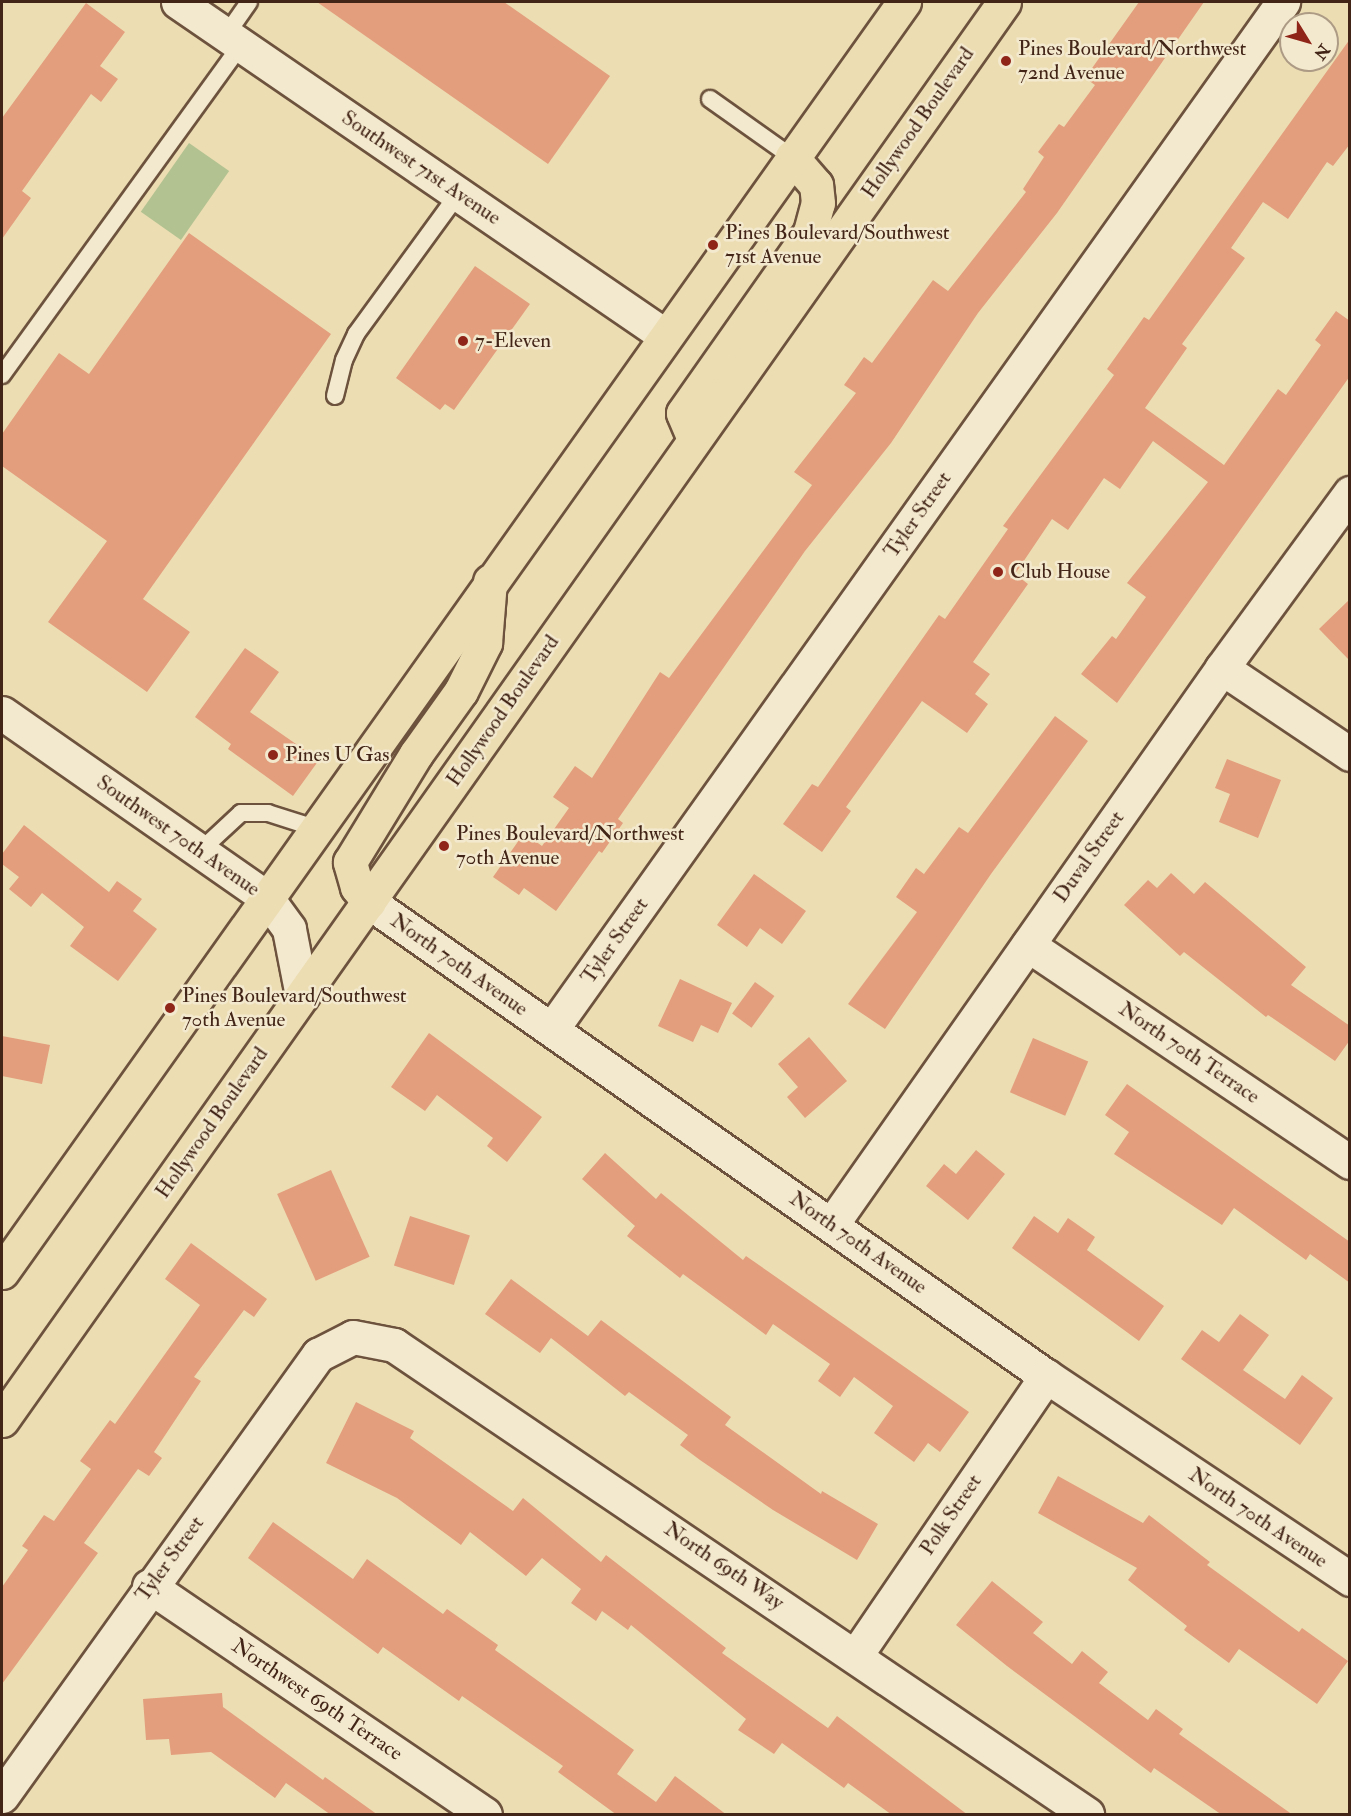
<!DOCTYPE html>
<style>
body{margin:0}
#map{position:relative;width:1351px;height:1816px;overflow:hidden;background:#ecddb3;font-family:"IM FELL Double Pica",serif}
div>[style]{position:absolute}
.green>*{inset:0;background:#b2c290;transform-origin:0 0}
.building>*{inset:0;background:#e39e7d;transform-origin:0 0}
.roads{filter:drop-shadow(2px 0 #6d533e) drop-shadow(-2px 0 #6d533e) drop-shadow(0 2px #6d533e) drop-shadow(0 -2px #6d533e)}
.lane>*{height:16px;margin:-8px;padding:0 8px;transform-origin:8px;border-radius:8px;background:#f3e9ce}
.street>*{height:33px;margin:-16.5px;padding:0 16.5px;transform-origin:16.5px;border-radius:16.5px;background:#f3e9ce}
.highway>*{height:33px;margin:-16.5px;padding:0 16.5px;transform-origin:16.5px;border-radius:16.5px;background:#ecddb3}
.dots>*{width:16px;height:16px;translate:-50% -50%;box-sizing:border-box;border:3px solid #f3e9ce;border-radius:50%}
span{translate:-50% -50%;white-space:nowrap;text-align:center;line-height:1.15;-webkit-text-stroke:5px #f3e9ce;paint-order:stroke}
.poi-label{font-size:21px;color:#432517}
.left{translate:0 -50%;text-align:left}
.street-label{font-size:21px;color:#432517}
.frame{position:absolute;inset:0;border:3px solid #432517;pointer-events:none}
.north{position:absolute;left:1279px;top:12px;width:60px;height:60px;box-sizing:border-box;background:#f3e9ce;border:2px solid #ad9b85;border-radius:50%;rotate:127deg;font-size:16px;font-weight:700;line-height:24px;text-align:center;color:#432517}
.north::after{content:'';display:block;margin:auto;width:21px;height:27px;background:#8f2418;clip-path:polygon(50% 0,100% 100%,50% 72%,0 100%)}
</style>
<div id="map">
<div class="green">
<i style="left:189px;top:143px;width:49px;height:84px;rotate:35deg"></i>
</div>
<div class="building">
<i style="clip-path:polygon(317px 2px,504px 2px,610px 76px,548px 164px)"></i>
<i style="clip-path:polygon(1139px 2px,1204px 2px,1057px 213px,978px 313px,891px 443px,805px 551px,618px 819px,623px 823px,602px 853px,599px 851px,556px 911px,524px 888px,519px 895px,493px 877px,524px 833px,542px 846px,569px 808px,553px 797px,575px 766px,592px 778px,660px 672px,669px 678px,812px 485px,794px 472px,856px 393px,844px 385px,864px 357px,872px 363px,933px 280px,948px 291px,1026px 192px,1023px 189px,1044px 157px,1038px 152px,1059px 124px,1064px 127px,1095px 85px,1085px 78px)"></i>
<i style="clip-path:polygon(86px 3px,125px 32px,100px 66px,118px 79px,101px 102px,91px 94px,22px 191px,31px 198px,2px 239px,2px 118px)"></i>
<i style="clip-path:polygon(1350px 39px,1350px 144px,1333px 166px,1327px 162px,1288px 219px,1263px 202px,1231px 248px,1245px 258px,1182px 344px,1187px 348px,1145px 408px,1224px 465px,1278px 389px,1286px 395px,1321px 345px,1315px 340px,1336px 311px,1350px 321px,1350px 376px,1117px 703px,1081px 674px,1112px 636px,1116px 639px,1146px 597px,1127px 583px,1208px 482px,1153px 441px,1120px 489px,1104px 478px,1068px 530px,1052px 519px,1015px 574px,1028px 584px,973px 662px,990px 674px,975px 694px,988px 704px,967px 733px,922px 701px,846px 807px,851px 811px,822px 852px,783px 824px,812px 784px,818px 787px,939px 615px,945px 619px,1008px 529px,1003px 526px,1114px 375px,1107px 369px,1144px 317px,1149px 320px)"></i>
<i style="clip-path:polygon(189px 233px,331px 334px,143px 599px,190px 632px,147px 692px,48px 622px,107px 541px,2px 466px,2px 434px,59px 353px,89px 374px)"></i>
<i style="clip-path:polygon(475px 266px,530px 304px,454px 410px,445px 404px,440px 410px,396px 378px)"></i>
<i style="clip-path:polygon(1350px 599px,1350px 661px,1319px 629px)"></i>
<i style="clip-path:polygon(245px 648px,279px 672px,250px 712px,319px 760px,293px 796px,228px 749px,231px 744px,195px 717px)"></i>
<i style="clip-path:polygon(1055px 716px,1088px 741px,991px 874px,885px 1029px,848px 1004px,917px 912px,896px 897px,916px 868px,924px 874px,959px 827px,968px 833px)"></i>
<i style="clip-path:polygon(1227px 759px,1281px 780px,1258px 838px,1219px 822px,1230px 794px,1215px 788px)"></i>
<i style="clip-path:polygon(24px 825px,109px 892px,117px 881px,142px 899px,133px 911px,157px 929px,118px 981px,70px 946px,84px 927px,42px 893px,31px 907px,9px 889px,19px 877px,2px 864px,2px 854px)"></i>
<i style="clip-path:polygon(1171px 873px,1194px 894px,1205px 882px,1306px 967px,1291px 985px,1350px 1026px,1350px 1040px,1335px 1061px,1268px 1015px,1266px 1017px,1184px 952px,1180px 956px,1124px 905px,1148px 880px,1157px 888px)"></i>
<i style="clip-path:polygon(754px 874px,806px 911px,782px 944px,760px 928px,747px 947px,717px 925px)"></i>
<i style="clip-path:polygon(680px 979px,732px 1003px,718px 1033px,701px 1025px,693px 1042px,658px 1026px)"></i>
<i style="left:755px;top:982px;width:24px;height:39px;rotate:36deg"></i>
<i style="clip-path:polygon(429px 1033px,542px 1117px,507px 1162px,487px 1146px,493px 1138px,437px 1095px,425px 1111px,391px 1087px)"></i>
<i style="clip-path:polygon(2px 1036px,50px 1045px,42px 1084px,2px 1076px)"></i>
<i style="clip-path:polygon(809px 1037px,847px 1081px,805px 1118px,787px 1097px,798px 1087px,778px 1064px)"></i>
<i style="left:1033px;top:1038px;width:60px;height:59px;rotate:23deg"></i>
<i style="clip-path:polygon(1127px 1084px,1350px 1242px,1350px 1283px,1310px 1254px,1306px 1260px,1234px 1208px,1222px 1225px,1114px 1154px,1129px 1132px,1105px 1115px)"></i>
<i style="clip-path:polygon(976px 1150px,1005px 1174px,968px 1220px,926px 1186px,944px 1164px,956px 1174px)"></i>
<i style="clip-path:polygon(605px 1153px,656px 1199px,661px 1193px,743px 1260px,746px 1256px,969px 1412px,940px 1452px,928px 1443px,914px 1462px,874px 1433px,893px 1406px,854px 1377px,840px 1397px,818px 1381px,830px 1364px,773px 1324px,766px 1335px,683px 1274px,680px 1278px,627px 1236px,635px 1226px,582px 1179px)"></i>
<i style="left:331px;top:1170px;width:95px;height:59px;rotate:66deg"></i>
<i style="left:410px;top:1216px;width:63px;height:52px;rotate:18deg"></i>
<i style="clip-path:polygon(1034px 1216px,1058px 1233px,1068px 1218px,1095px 1237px,1087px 1250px,1164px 1306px,1139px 1341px,1012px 1248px)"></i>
<i style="clip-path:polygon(191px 1243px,267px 1299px,254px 1317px,244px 1310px,194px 1377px,201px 1381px,154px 1452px,162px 1458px,149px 1476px,138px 1469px,84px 1543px,98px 1553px,2px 1684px,2px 1587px,28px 1550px,22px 1546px,44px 1515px,54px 1521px,91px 1469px,80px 1461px,110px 1420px,115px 1424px,200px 1305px,165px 1279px)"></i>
<i style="clip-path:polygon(511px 1279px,588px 1336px,601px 1320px,731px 1417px,725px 1425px,821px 1494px,822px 1491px,878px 1524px,857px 1560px,773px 1510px,700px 1460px,680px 1445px,688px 1435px,629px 1392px,625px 1396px,551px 1338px,540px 1353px,485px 1314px)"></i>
<i style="clip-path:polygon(1240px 1314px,1269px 1335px,1243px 1370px,1285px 1399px,1302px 1375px,1333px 1398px,1300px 1445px,1181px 1359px,1202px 1330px,1219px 1342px)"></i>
<i style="clip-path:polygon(356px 1402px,414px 1431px,410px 1438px,513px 1511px,523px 1498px,601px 1562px,606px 1555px,726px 1648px,722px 1653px,828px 1728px,837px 1716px,968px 1815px,892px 1815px,848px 1783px,844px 1788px,782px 1743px,774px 1754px,738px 1730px,746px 1719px,631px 1625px,628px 1630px,602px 1611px,596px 1621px,571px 1603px,581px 1589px,542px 1558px,526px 1576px,470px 1532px,461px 1545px,397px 1498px,326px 1463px)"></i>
<i style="clip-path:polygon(1058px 1476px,1143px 1523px,1149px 1515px,1210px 1562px,1207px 1565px,1299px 1632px,1302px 1628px,1348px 1661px,1317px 1704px,1239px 1649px,1229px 1663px,1184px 1630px,1187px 1626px,1128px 1580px,1137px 1568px,1038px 1513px)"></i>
<i style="clip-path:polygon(273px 1522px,353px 1579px,367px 1559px,443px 1614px,447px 1609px,498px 1645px,495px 1650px,634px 1750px,617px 1774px,656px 1802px,675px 1776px,727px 1815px,617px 1815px,558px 1772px,563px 1766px,462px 1696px,459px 1701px,383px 1647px,378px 1654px,248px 1558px)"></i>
<i style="clip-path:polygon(992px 1581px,1043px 1622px,1033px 1633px,1072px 1664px,1082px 1651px,1108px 1672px,1099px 1683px,1148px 1720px,1156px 1709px,1183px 1729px,1179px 1734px,1293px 1815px,1222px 1815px,1154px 1768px,1151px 1773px,1007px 1666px,956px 1625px)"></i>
<i style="clip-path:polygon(222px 1693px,223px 1707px,323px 1780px,325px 1777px,378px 1815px,331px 1815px,286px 1783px,275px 1798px,211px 1752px,171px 1755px,169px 1739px,146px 1740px,143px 1699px)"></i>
</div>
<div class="roads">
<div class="lane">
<i style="left:226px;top:35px;width:40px;rotate:-55.1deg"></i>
<i style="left:710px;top:99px;width:100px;rotate:35.3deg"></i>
<i style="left:2px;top:375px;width:407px;rotate:-54.1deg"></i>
<i style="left:335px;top:396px;width:37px;rotate:-76deg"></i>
<i style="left:344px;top:360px;width:29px;rotate:-65deg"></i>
<i style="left:356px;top:334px;width:173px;rotate:-53.9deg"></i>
<i style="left:200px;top:851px;width:56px;rotate:-42.8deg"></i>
<i style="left:241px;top:813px;width:27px"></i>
<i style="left:268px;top:813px;width:49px;rotate:17.7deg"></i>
</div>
<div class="street">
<i style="left:178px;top:2px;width:589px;rotate:34.42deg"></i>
<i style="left:1222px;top:668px;width:154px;rotate:33.9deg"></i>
<i style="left:2px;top:713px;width:322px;rotate:34.9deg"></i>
<i style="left:266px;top:897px;width:39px;rotate:54deg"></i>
<i style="left:289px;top:929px;width:68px;rotate:79deg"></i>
<i style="left:369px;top:902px;width:826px;rotate:35deg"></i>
<i style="left:1046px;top:1376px;width:366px;rotate:33.7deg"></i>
<i style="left:1028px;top:945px;width:388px;rotate:34deg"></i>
<i style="left:552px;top:1029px;width:1261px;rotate:-54.56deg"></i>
<i style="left:832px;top:1224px;width:679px;rotate:-54.95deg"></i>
<i style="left:1222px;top:668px;width:217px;rotate:-53.8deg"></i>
<i style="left:149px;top:1586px;width:406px;rotate:34.2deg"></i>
<i style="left:856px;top:1655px;width:338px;rotate:-55.7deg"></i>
<i style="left:2px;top:1796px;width:543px;rotate:-54.38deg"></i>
<i style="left:318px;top:1355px;width:39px;rotate:-27deg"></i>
<i style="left:353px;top:1337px;width:42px;rotate:11deg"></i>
<i style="left:394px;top:1345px;width:837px;rotate:34.09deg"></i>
</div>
<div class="highway">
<i style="left:694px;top:439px;width:28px;rotate:-113deg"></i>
<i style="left:683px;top:413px;width:221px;rotate:-54.9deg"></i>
<i style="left:810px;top:232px;width:30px;rotate:-75deg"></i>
<i style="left:818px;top:203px;width:18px;rotate:-96deg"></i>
<i style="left:816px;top:185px;width:37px;rotate:-131deg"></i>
<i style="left:369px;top:902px;width:19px;rotate:-129deg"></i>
<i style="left:357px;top:887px;width:26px;rotate:-106deg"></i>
<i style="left:350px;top:862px;width:127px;rotate:-58.6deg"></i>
<i style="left:416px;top:754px;width:77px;rotate:-54.5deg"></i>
<i style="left:461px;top:691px;width:54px;rotate:-63.4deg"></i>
<i style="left:485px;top:643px;width:62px;rotate:-85.4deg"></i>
<i style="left:2px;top:1272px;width:1558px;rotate:-54.62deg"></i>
<i style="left:2px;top:1420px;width:1736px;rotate:-54.75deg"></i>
</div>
</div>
<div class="dots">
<i style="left:1006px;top:61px;background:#8f2418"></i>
<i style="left:713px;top:245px;background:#8f2418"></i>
<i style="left:463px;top:341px;background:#8f2418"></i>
<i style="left:998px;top:572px;background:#8f2418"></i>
<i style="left:273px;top:755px;background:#8f2418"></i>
<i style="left:444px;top:846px;background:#8f2418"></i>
<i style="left:170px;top:1008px;background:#8f2418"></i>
</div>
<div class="poi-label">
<span class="left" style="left:1018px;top:61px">Pines Boulevard/Northwest<br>72nd Avenue</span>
<span class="left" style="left:725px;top:245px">Pines Boulevard/Southwest<br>71st Avenue</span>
<span class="left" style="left:475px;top:341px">7-Eleven</span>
<span class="left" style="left:1010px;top:572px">Club House</span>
<span class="left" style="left:285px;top:755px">Pines U Gas</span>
<span class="left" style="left:456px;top:846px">Pines Boulevard/Northwest<br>70th Avenue</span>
<span class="left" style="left:182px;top:1008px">Pines Boulevard/Southwest<br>70th Avenue</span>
</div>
<div class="street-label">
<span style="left:918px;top:123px;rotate:-55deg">Hollywood Boulevard</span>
<span style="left:421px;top:168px;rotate:34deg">Southwest 71st Avenue</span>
<span style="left:918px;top:515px;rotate:-55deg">Tyler Street</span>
<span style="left:503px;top:711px;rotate:-55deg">Hollywood Boulevard</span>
<span style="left:178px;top:836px;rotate:35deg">Southwest 70th Avenue</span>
<span style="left:1089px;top:857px;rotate:-55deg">Duval Street</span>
<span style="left:615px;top:941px;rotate:-55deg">Tyler Street</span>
<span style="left:459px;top:965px;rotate:35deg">North 70th Avenue</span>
<span style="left:1189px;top:1053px;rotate:34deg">North 70th Terrace</span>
<span style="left:212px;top:1123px;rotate:-55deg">Hollywood Boulevard</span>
<span style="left:858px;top:1243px;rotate:35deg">North 70th Avenue</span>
<span style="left:951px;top:1515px;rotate:-56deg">Polk Street</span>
<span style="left:1258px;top:1518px;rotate:34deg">North 70th Avenue</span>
<span style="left:170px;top:1559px;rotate:-54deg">Tyler Street</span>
<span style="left:724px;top:1566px;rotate:34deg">North 69th Way</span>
<span style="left:317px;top:1700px;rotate:34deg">Northwest 69th Terrace</span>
</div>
<div class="frame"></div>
<div class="north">N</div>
</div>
